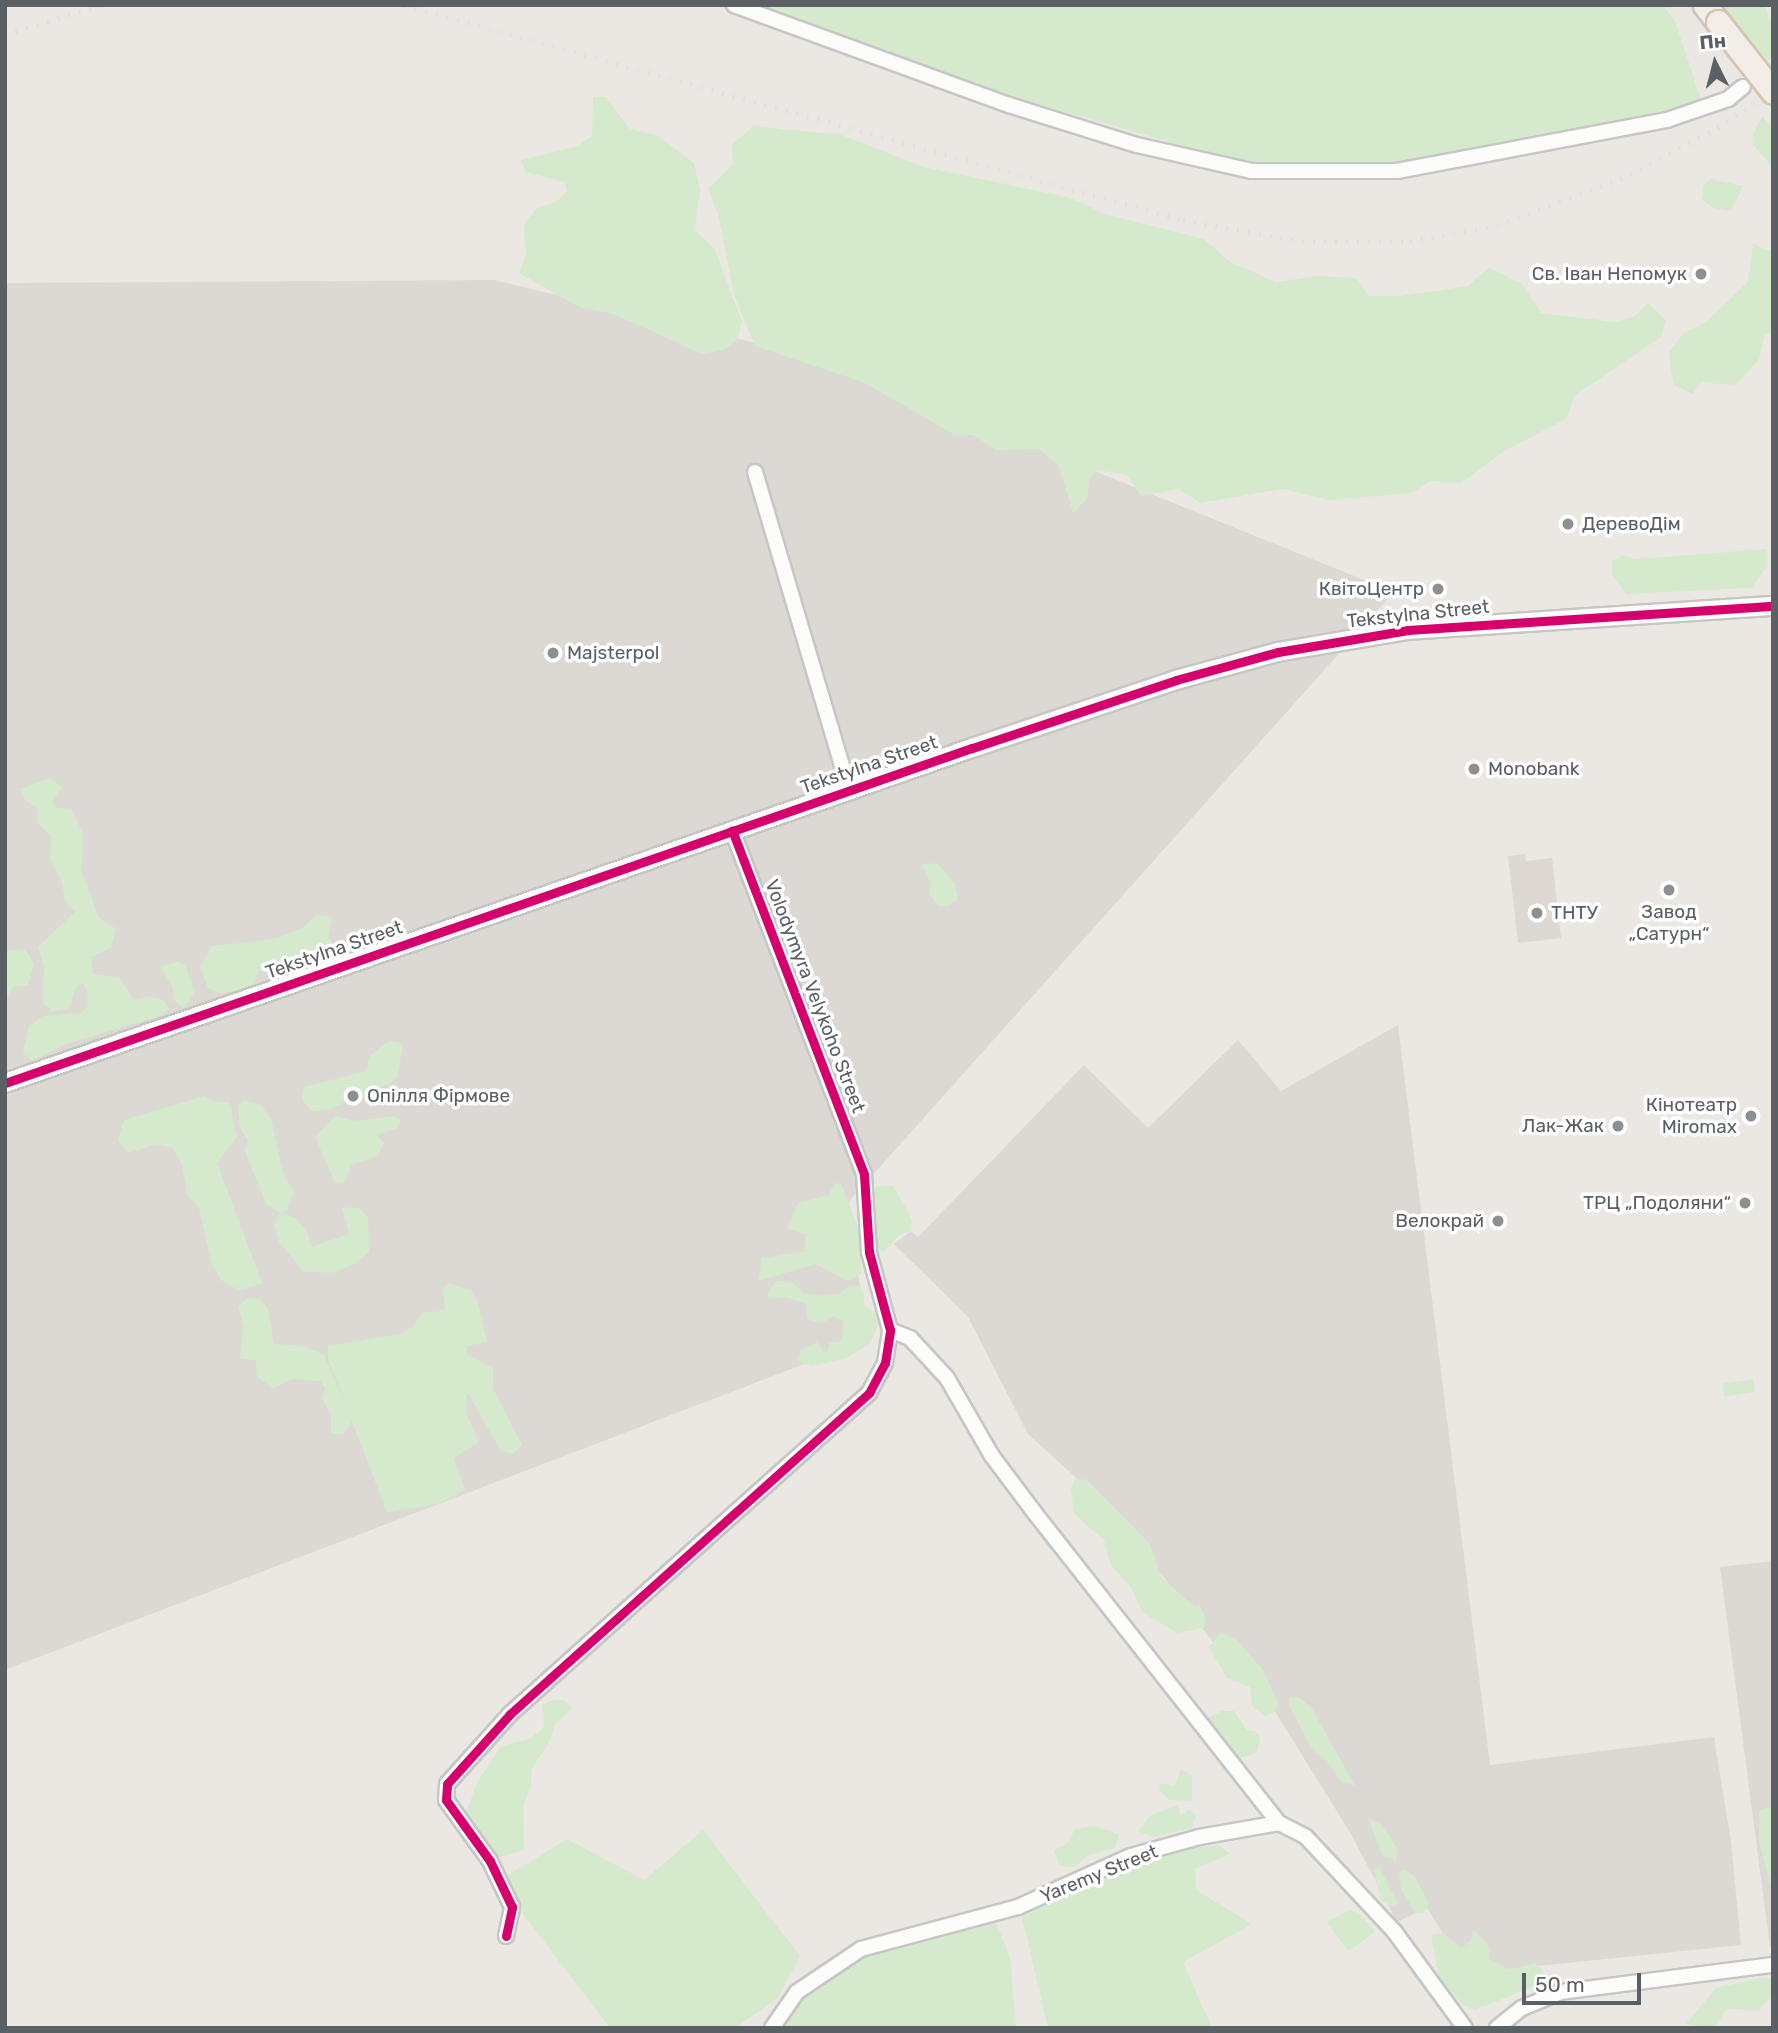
<!DOCTYPE html>
<meta charset="utf-8">
<style>
body{margin:0}
#map{position:relative;width:1778px;height:2033px;overflow:hidden;background:#ebe8e4;font-family:Rubik,sans-serif}
div>[style]{position:absolute}
.industrial>*{inset:0;background:#dcd9d5}
.education>*{inset:0;background:#ded8d3}
.green>*{inset:0;background:#d5e9cd;transform-origin:0 0}
.roads{filter:drop-shadow(2px 0 #c6c6c5) drop-shadow(-2px 0 #c6c6c5) drop-shadow(0 2px #c6c6c5) drop-shadow(0 -2px #c6c6c5)}
.minor>*{height:14px;margin:-7px;padding:0 7px;transform-origin:7px;border-radius:7px;background:#fcfcfb}
.tertiary>*{height:18px;margin:-9px;padding:0 9px;transform-origin:9px;border-radius:9px;background:#fcfcfb}
.primary>*{height:23px;margin:-11.5px;padding:0 11.5px;transform-origin:11.5px;border-radius:11.5px;background:#f2eee7}
.rail>*{height:4.5px;margin-top:-2.25px;transform-origin:0;background:repeating-linear-gradient(90deg,#e2e1e1 0 2px,transparent 0 11px)}
.bridges{filter:drop-shadow(2px 0 #d6c4af) drop-shadow(-2px 0 #d6c4af) drop-shadow(0 2px #d6c4af) drop-shadow(0 -2px #d6c4af)}
.primary-bridge>*{height:23px;margin:-11.5px;padding:0 11.5px;transform-origin:11.5px;border-radius:11.5px;background:#f2eee7}
.cycleway>*{height:9px;margin:-4.5px;padding:0 4.5px;transform-origin:4.5px;border-radius:4.5px;background:#d6006c}
.dots>*{width:19px;height:19px;translate:-50% -50%;box-sizing:border-box;border:4px solid #fff;border-radius:50%}
span{translate:-50% -50%;white-space:nowrap;text-align:center;line-height:1.15;-webkit-text-stroke:7px #fff;paint-order:stroke}
.poi-label{font-size:19px;color:#5a6064}
.right{translate:-100% -50%;text-align:right}
.left{translate:0 -50%;text-align:left}
.street-label{font-size:19px;color:#5a6064}
.frame{position:absolute;inset:0;border:7px solid #5a6064;pointer-events:none}
.north{position:absolute;left:1680px;top:28px;width:70px;height:70px;-webkit-text-stroke:5px #fff;paint-order:stroke;rotate:354deg;font-size:19px;font-weight:700;line-height:28px;text-align:center;color:#5a6064}
.north::after{content:'';display:block;margin:auto;width:24px;height:32px;background:#5a6064;clip-path:polygon(50% 0,100% 100%,50% 72%,0 100%)}
.scale{position:absolute;left:1522px;top:1973px;width:119px;height:32px;box-sizing:border-box;border:4px solid #5a6064;border-top:0;padding-left:9px;font-size:21px;line-height:24px;white-space:nowrap;color:#5a6064;-webkit-text-stroke:5px #fff;paint-order:stroke}
</style>
<div id="map">
<div class="industrial">
<i style="clip-path:polygon(494px 280px,810px 356px,1394px 592px,845px 1206px,870px 1339px,5px 1670px,5px 283px)"></i>
<i style="clip-path:polygon(1398px 1025px,1490px 1765px,1714px 1737px,1731px 1841px,1741px 1945px,1500px 1970px,1459px 1959px,1427px 1908px,1397px 1922px,1351px 1834px,1256px 1681px,1237px 1674px,1115px 1513px,1028px 1434px,968px 1317px,894px 1244px,911px 1231px,918px 1237px,1084px 1065px,1148px 1128px,1238px 1040px,1281px 1091px)"></i>
<i style="clip-path:polygon(1773px 1561px,1773px 1946px,1770px 1947px,1720px 1567px)"></i>
</div>
<div class="education">
<i style="clip-path:polygon(1525px 854px,1526px 861px,1552px 858px,1561px 938px,1518px 943px,1508px 856px)"></i>
</div>
<div class="green">
<i style="clip-path:polygon(735px 5px,1663px 5px,1675px 21px,1702px 103px,1398px 165px,1243px 163px,947px 78px)"></i>
<i style="clip-path:polygon(1719px 5px,1764px 5px,1773px 24px,1773px 53px,1768px 61px)"></i>
<i style="clip-path:polygon(593px 97px,606px 97px,630px 129px,657px 135px,694px 163px,700px 190px,695px 230px,714px 248px,742px 321px,737px 341px,723px 350px,702px 354px,614px 314px,581px 308px,519px 273px,526px 255px,524px 224px,537px 208px,556px 202px,567px 191px,565px 182px,525px 172px,521px 160px,578px 146px,592px 136px)"></i>
<i style="clip-path:polygon(1762px 117px,1773px 127px,1773px 168px,1753px 145px,1753px 134px)"></i>
<i style="clip-path:polygon(754px 126px,841px 135px,924px 167px,1071px 198px,1105px 214px,1204px 239px,1230px 262px,1276px 282px,1318px 276px,1356px 278px,1369px 296px,1401px 296px,1468px 286px,1489px 267px,1522px 284px,1541px 313px,1616px 322px,1635px 316px,1648px 303px,1666px 320px,1661px 337px,1575px 395px,1566px 419px,1506px 450px,1461px 483px,1431px 481px,1411px 493px,1328px 500px,1283px 489px,1200px 503px,1179px 489px,1141px 496px,1127px 475px,1097px 470px,1090px 478px,1087px 499px,1073px 513px,1059px 466px,1039px 449px,996px 450px,973px 435px,955px 435px,865px 383px,755px 346px,734px 295px,719px 218px,708px 189px,733px 164px,732px 144px)"></i>
<i style="clip-path:polygon(1710px 179px,1743px 186px,1731px 211px,1713px 208px,1702px 200px,1704px 185px)"></i>
<i style="clip-path:polygon(1753px 244px,1773px 252px,1773px 331px,1764px 336px,1759px 360px,1735px 385px,1702px 382px,1692px 394px,1673px 384px,1669px 352px,1684px 333px,1707px 321px,1748px 282px)"></i>
<i style="clip-path:polygon(1767px 549px,1767px 567px,1751px 588px,1626px 594px,1612px 574px,1612px 561px,1623px 555px,1636px 559px)"></i>
<i style="clip-path:polygon(50px 778px,63px 787px,53px 801px,55px 807px,72px 810px,84px 836px,81px 869px,99px 918px,115px 928px,111px 948px,91px 957px,93px 974px,120px 978px,134px 1000px,149px 996px,165px 1001px,168px 1009px,160px 1016px,66px 1044px,32px 1061px,23px 1053px,29px 1026px,43px 1016px,81px 1013px,87px 1007px,87px 989px,82px 983px,76px 988px,69px 1009px,52px 1011px,43px 1003px,44px 967px,38px 947px,76px 911px,66px 904px,61px 879px,50px 860px,51px 836px,38px 823px,36px 807px,25px 800px,20px 789px)"></i>
<i style="clip-path:polygon(937px 863px,955px 884px,958px 899px,949px 906px,938px 906px,929px 893px,931px 883px,922px 865px)"></i>
<i style="clip-path:polygon(316px 915px,332px 917px,328px 936px,337px 952px,319px 963px,281px 974px,258px 970px,255px 984px,222px 994px,208px 988px,200px 967px,212px 946px,273px 939px,303px 928px)"></i>
<i style="clip-path:polygon(25px 949px,34px 964px,28px 985px,13px 987px,5px 1003px,5px 951px)"></i>
<i style="clip-path:polygon(177px 962px,185px 965px,195px 992px,184px 1008px,172px 999px,173px 988px,160px 966px)"></i>
<i style="clip-path:polygon(395px 1041px,403px 1045px,397px 1077px,390px 1083px,328px 1110px,312px 1111px,302px 1100px,304px 1087px,366px 1071px,369px 1057px,387px 1042px)"></i>
<i style="clip-path:polygon(205px 1096px,215px 1102px,229px 1102px,237px 1137px,217px 1163px,262px 1283px,240px 1291px,221px 1280px,212px 1264px,199px 1208px,187px 1194px,182px 1164px,173px 1148px,157px 1144px,128px 1153px,118px 1140px,124px 1120px)"></i>
<i style="clip-path:polygon(244px 1100px,261px 1105px,271px 1119px,284px 1176px,294px 1191px,288px 1209px,282px 1213px,295px 1218px,307px 1230px,311px 1247px,349px 1234px,342px 1207px,359px 1208px,368px 1218px,369px 1252px,356px 1263px,333px 1273px,304px 1272px,279px 1242px,274px 1224px,280px 1213px,266px 1204px,245px 1151px,248px 1140px,240px 1128px,238px 1105px)"></i>
<i style="clip-path:polygon(335px 1116px,356px 1121px,394px 1116px,401px 1121px,398px 1128px,376px 1135px,384px 1143px,378px 1156px,351px 1165px,344px 1184px,335px 1183px,315px 1137px)"></i>
<i style="clip-path:polygon(841px 1183px,861px 1235px,861px 1274px,848px 1281px,816px 1264px,758px 1281px,762px 1258px,804px 1252px,806px 1235px,787px 1228px,798px 1203px,829px 1195px,834px 1184px)"></i>
<i style="clip-path:polygon(878px 1186px,894px 1186px,912px 1220px,911px 1231px,899px 1235px,884px 1252px,875px 1249px,868px 1224px,873px 1189px)"></i>
<i style="clip-path:polygon(777px 1281px,792px 1282px,803px 1293px,823px 1296px,839px 1294px,850px 1285px,862px 1288px,865px 1306px,881px 1317px,871px 1343px,847px 1358px,812px 1366px,798px 1361px,800px 1350px,817px 1342px,823px 1352px,828px 1351px,829px 1343px,842px 1341px,843px 1321px,834px 1316px,822px 1323px,814px 1322px,807px 1318px,806px 1304px,785px 1297px,769px 1299px,767px 1293px)"></i>
<i style="clip-path:polygon(449px 1283px,470px 1290px,478px 1302px,487px 1342px,467px 1346px,467px 1355px,493px 1368px,493px 1389px,522px 1445px,513px 1454px,501px 1451px,467px 1392px,466px 1413px,479px 1442px,454px 1458px,465px 1490px,438px 1504px,387px 1512px,328px 1359px,328px 1346px,399px 1334px,413px 1327px,422px 1313px,445px 1310px,443px 1288px)"></i>
<i style="clip-path:polygon(248px 1298px,260px 1299px,268px 1309px,274px 1344px,304px 1346px,324px 1355px,350px 1415px,351px 1424px,343px 1434px,331px 1434px,331px 1414px,322px 1399px,325px 1388px,320px 1381px,292px 1379px,273px 1389px,257px 1376px,256px 1360px,240px 1359px,243px 1326px,238px 1306px)"></i>
<i style="left:1753px;top:1379px;width:13px;height:31px;rotate:81deg"></i>
<i style="clip-path:polygon(1075px 1479px,1086px 1479px,1149px 1543px,1162px 1578px,1195px 1607px,1199px 1605px,1206px 1618px,1204px 1628px,1177px 1633px,1142px 1612px,1131px 1587px,1111px 1566px,1104px 1540px,1074px 1514px,1071px 1488px)"></i>
<i style="clip-path:polygon(1221px 1632px,1237px 1640px,1263px 1670px,1278px 1702px,1275px 1712px,1265px 1716px,1252px 1706px,1250px 1687px,1227px 1678px,1209px 1647px)"></i>
<i style="clip-path:polygon(1298px 1697px,1311px 1707px,1355px 1786px,1341px 1781px,1326px 1760px,1313px 1751px,1289px 1706px,1290px 1698px)"></i>
<i style="clip-path:polygon(554px 1700px,565px 1700px,572px 1708px,555px 1724px,550px 1741px,531px 1770px,531px 1788px,523px 1805px,524px 1850px,500px 1857px,483px 1847px,477px 1832px,466px 1826px,466px 1813px,477px 1783px,501px 1746px,530px 1739px,544px 1727px,542px 1705px)"></i>
<i style="clip-path:polygon(1222px 1711px,1234px 1711px,1247px 1730px,1255px 1731px,1260px 1737px,1257px 1753px,1240px 1758px,1221px 1747px,1223px 1740px,1205px 1725px,1207px 1718px)"></i>
<i style="clip-path:polygon(1181px 1769px,1192px 1775px,1192px 1801px,1169px 1800px,1159px 1790px,1160px 1783px,1174px 1786px)"></i>
<i style="clip-path:polygon(1178px 1805px,1181px 1816px,1189px 1810px,1196px 1814px,1192px 1828px,1152px 1837px,1138px 1831px,1151px 1815px)"></i>
<i style="clip-path:polygon(1773px 1806px,1773px 1895px,1759px 1841px,1759px 1811px)"></i>
<i style="clip-path:polygon(1368px 1818px,1382px 1825px,1397px 1848px,1396px 1861px,1382px 1855px)"></i>
<i style="clip-path:polygon(1094px 1826px,1119px 1834px,1115px 1848px,1089px 1855px,1074px 1867px,1060px 1866px,1054px 1850px,1068px 1843px,1075px 1829px)"></i>
<i style="clip-path:polygon(703px 1830px,800px 1956px,778px 1998px,735px 2028px,610px 2028px,523px 1914px,505px 1877px,567px 1839px,644px 1880px)"></i>
<i style="clip-path:polygon(1219px 1845px,1230px 1854px,1195px 1869px,1196px 1890px,1252px 1924px,1183px 1962px,1212px 2028px,1048px 2028px,1022px 1917px,1158px 1852px)"></i>
<i style="clip-path:polygon(1379px 1867px,1397px 1901px,1395px 1907px,1381px 1901px,1374px 1869px)"></i>
<i style="clip-path:polygon(1404px 1869px,1414px 1876px,1429px 1903px,1423px 1914px,1414px 1911px,1401px 1889px,1399px 1874px)"></i>
<i style="clip-path:polygon(1350px 1910px,1359px 1913px,1375px 1932px,1348px 1951px,1327px 1922px)"></i>
<i style="clip-path:polygon(976px 1911px,995px 1920px,1010px 1957px,1016px 2028px,785px 2028px,788px 2003px,823px 1987px,875px 1941px,961px 1920px)"></i>
<i style="clip-path:polygon(1473px 1929px,1490px 1947px,1489px 1959px,1511px 1970px,1535px 1963px,1544px 1971px,1542px 1983px,1475px 2010px,1463px 2005px,1439px 1978px,1431px 1935px,1443px 1933px,1462px 1948px,1471px 1940px)"></i>
<i style="clip-path:polygon(1764px 1977px,1773px 1980px,1773px 1996px,1758px 2010px,1726px 2009px,1715px 2028px,1686px 2024px,1716px 1988px)"></i>
</div>
<div class="roads">
<div class="minor">
<i style="left:734px;top:5px;width:293px;rotate:20deg"></i>
<i style="left:1009px;top:105px;width:134px;rotate:17.4deg"></i>
<i style="left:1137px;top:145px;width:117px;rotate:12.8deg"></i>
<i style="left:1251px;top:171px;width:146px"></i>
<i style="left:1397px;top:171px;width:275px;rotate:-10.7deg"></i>
<i style="left:1667px;top:120px;width:65px;rotate:-19deg"></i>
<i style="left:1728px;top:99px;width:19px;rotate:-39deg"></i>
<i style="left:755px;top:472px;width:331px;rotate:73.5deg"></i>
<i style="left:890px;top:1330px;width:22px;rotate:22deg"></i>
<i style="left:910px;top:1338px;width:54px;rotate:47.2deg"></i>
<i style="left:947px;top:1378px;width:90px;rotate:60deg"></i>
<i style="left:992px;top:1456px;width:70px;rotate:53.1deg"></i>
<i style="left:1034px;top:1512px;width:396px;rotate:51.8deg"></i>
<i style="left:506px;top:1936px;width:30px;rotate:-78deg"></i>
<i style="left:512px;top:1907px;width:51px;rotate:-115.6deg"></i>
<i style="left:490px;top:1861px;width:75px;rotate:-125.8deg"></i>
<i style="left:446px;top:1800px;width:16px;rotate:-86deg"></i>
<i style="left:447px;top:1784px;width:94px;rotate:-48deg"></i>
<i style="left:510px;top:1714px;width:482px;rotate:-41.8deg"></i>
<i style="left:869px;top:1393px;width:34px;rotate:-62deg"></i>
<i style="left:885px;top:1363px;width:33px;rotate:-81deg"></i>
<i style="left:890px;top:1330px;width:81px;rotate:-105.1deg"></i>
<i style="left:869px;top:1252px;width:78px;rotate:-93.7deg"></i>
<i style="left:864px;top:1174px;width:368px;rotate:-111deg"></i>
<i style="left:772px;top:2028px;width:44px;rotate:-55.2deg"></i>
<i style="left:797px;top:1992px;width:77px;rotate:-33.9deg"></i>
<i style="left:861px;top:1949px;width:163px;rotate:-15deg"></i>
<i style="left:1018px;top:1907px;width:124px;rotate:-24.3deg"></i>
<i style="left:1131px;top:1856px;width:71px;rotate:-15.6deg"></i>
<i style="left:1199px;top:1837px;width:81px;rotate:-9.9deg"></i>
<i style="left:1279px;top:1823px;width:30px;rotate:27deg"></i>
<i style="left:1306px;top:1837px;width:129px;rotate:46.9deg"></i>
<i style="left:1394px;top:1931px;width:120px;rotate:53.8deg"></i>
<i style="left:1497px;top:2028px;width:32px;rotate:-39deg"></i>
<i style="left:1522px;top:2008px;width:42px;rotate:-22.3deg"></i>
<i style="left:1561px;top:1992px;width:214px;rotate:-7.3deg"></i>
</div>
<div class="tertiary">
<i style="left:5px;top:1083px;width:1023px;rotate:-19.11deg"></i>
<i style="left:972px;top:748px;width:215px;rotate:-18.4deg"></i>
<i style="left:1176px;top:680px;width:106px;rotate:-15.4deg"></i>
<i style="left:1278px;top:652px;width:132px;rotate:-9.6deg"></i>
<i style="left:1408px;top:630px;width:366px;rotate:-3.8deg"></i>
</div>
<div class="primary">
<i style="left:1705px;top:5px;width:21px;rotate:53deg"></i>
</div>
</div>
<div class="rail">
<i style="left:404px;top:5px;width:808px;rotate:15.43deg"></i>
<i style="left:1183px;top:220px;width:121px;rotate:10.5deg"></i>
<i style="left:1302px;top:242px;width:108px"></i>
<i style="left:1410px;top:242px;width:89px;rotate:-11.1deg"></i>
<i style="left:1497px;top:225px;width:131px;rotate:-20.5deg"></i>
<i style="left:1620px;top:179px;width:110px;rotate:-27.7deg"></i>
<i style="left:1717px;top:128px;width:67px;rotate:-33.5deg"></i>
<i style="left:5px;top:35px;width:101px;rotate:-17.4deg"></i>
</div>
<div class="bridges">
<div class="primary-bridge">
<i style="left:1718px;top:22px;width:89px;rotate:51.8deg"></i>
</div>
</div>
<div class="cycleway">
<i style="left:5px;top:1083px;width:1023px;rotate:-19.11deg"></i>
<i style="left:972px;top:748px;width:215px;rotate:-18.4deg"></i>
<i style="left:1176px;top:680px;width:106px;rotate:-15.4deg"></i>
<i style="left:1278px;top:652px;width:132px;rotate:-9.6deg"></i>
<i style="left:1408px;top:630px;width:366px;rotate:-3.8deg"></i>
<i style="left:506px;top:1936px;width:30px;rotate:-78deg"></i>
<i style="left:512px;top:1907px;width:51px;rotate:-115.6deg"></i>
<i style="left:490px;top:1861px;width:75px;rotate:-125.8deg"></i>
<i style="left:446px;top:1800px;width:16px;rotate:-86deg"></i>
<i style="left:447px;top:1784px;width:94px;rotate:-48deg"></i>
<i style="left:510px;top:1714px;width:482px;rotate:-41.8deg"></i>
<i style="left:869px;top:1393px;width:34px;rotate:-62deg"></i>
<i style="left:885px;top:1363px;width:33px;rotate:-81deg"></i>
<i style="left:890px;top:1330px;width:81px;rotate:-105.1deg"></i>
<i style="left:869px;top:1252px;width:78px;rotate:-93.7deg"></i>
<i style="left:864px;top:1174px;width:368px;rotate:-111deg"></i>
</div>
<div class="dots">
<i style="left:1701px;top:274px;background:#8d9091"></i>
<i style="left:1568px;top:524px;background:#8d9091"></i>
<i style="left:1438px;top:589px;background:#8d9091"></i>
<i style="left:553px;top:653px;background:#8d9091"></i>
<i style="left:1474px;top:769px;background:#8d9091"></i>
<i style="left:1669px;top:890px;background:#8d9091"></i>
<i style="left:1537px;top:913px;background:#8d9091"></i>
<i style="left:353px;top:1096px;background:#8d9091"></i>
<i style="left:1751px;top:1116px;background:#8d9091"></i>
<i style="left:1618px;top:1126px;background:#8d9091"></i>
<i style="left:1745px;top:1203px;background:#8d9091"></i>
<i style="left:1498px;top:1221px;background:#8d9091"></i>
</div>
<div class="poi-label">
<span class="right" style="left:1687px;top:274px">Св. Іван Непомук</span>
<span class="left" style="left:1582px;top:524px">ДеревоДім</span>
<span class="right" style="left:1424px;top:589px">КвітоЦентр</span>
<span class="left" style="left:567px;top:653px">Majsterpol</span>
<span class="left" style="left:1488px;top:769px">Monobank</span>
<span style="left:1669px;top:923px">Завод<br>„Сатурн“</span>
<span class="left" style="left:1551px;top:913px">ТНТУ</span>
<span class="left" style="left:367px;top:1096px">Опілля Фірмове</span>
<span class="right" style="left:1737px;top:1116px">Кінотеатр<br>Miromax</span>
<span class="right" style="left:1604px;top:1126px">Лак-Жак</span>
<span class="right" style="left:1731px;top:1203px">ТРЦ „Подоляни“</span>
<span class="right" style="left:1484px;top:1221px">Велокрай</span>
</div>
<div class="street-label">
<span style="left:1418px;top:614px;rotate:-6deg">Tekstylna Street</span>
<span style="left:869px;top:765px;rotate:-19deg">Tekstylna Street</span>
<span style="left:334px;top:950px;rotate:-19deg">Tekstylna Street</span>
<span style="left:815px;top:996px;rotate:69deg">Volodymyra Velykoho Street</span>
<span style="left:1099px;top:1874px;rotate:-22deg">Yaremy Street</span>
</div>
<div class="frame"></div>
<div class="north">Пн</div>
<div class="scale">50 m</div>
</div>
